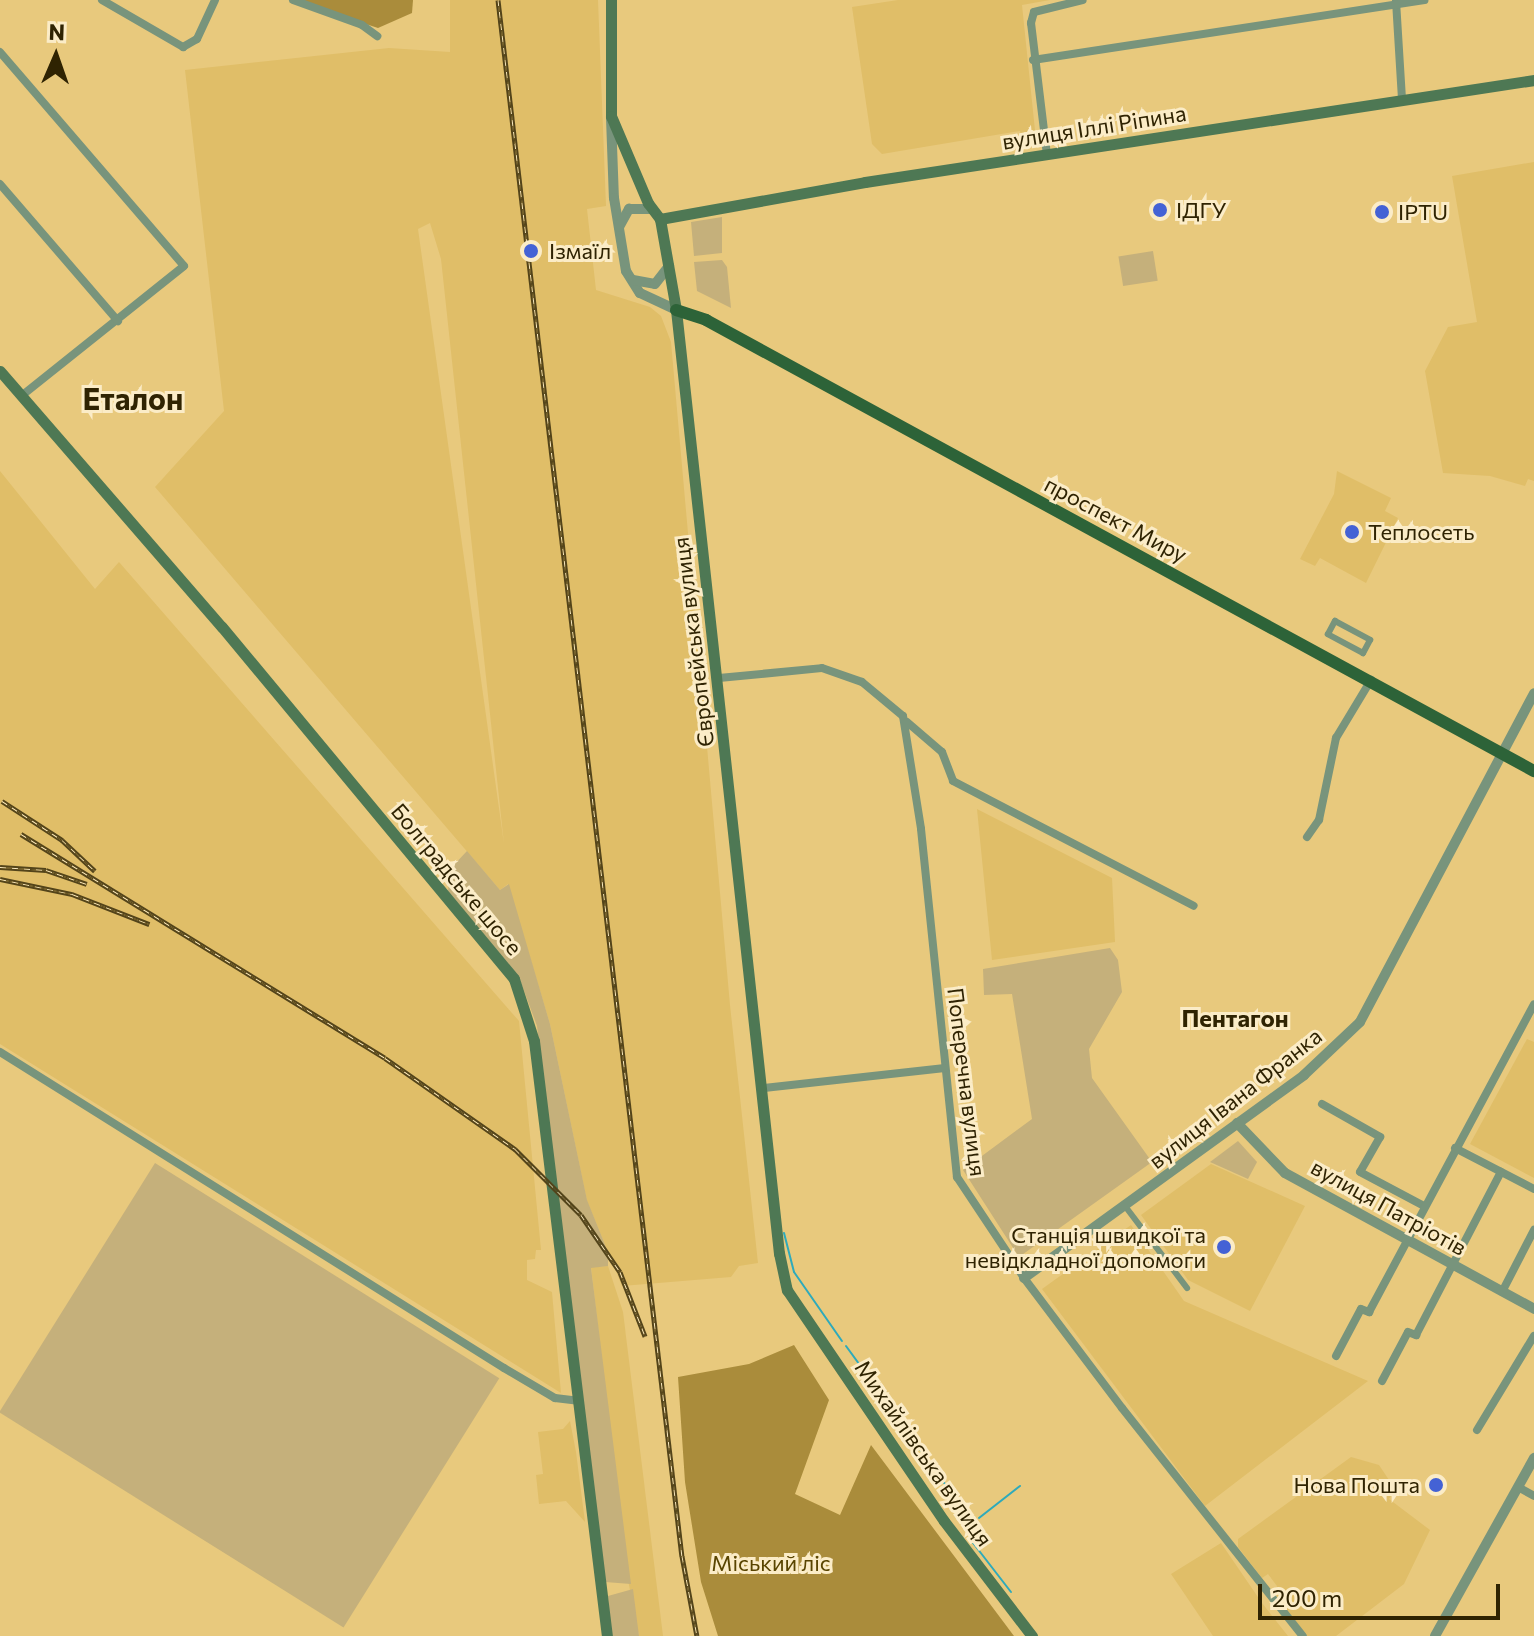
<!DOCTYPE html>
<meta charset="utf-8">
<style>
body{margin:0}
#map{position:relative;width:1534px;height:1636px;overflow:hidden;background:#e8c97d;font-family:Commissioner,sans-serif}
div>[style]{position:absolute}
.built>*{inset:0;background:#e0be68}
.green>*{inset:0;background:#c5b07b;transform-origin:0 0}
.forest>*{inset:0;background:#aa8c3b}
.stream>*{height:2px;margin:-1px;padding:0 1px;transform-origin:1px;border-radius:1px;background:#2eaabb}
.pedestrian>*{height:6px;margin:-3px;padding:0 3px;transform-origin:3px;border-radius:3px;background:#78947c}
.minor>*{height:8px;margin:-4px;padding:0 4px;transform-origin:4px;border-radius:4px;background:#78947c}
.tertiary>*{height:10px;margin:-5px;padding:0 5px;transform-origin:5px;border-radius:5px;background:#78947c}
.secondary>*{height:11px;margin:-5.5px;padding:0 5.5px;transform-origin:5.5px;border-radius:5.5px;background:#4e7854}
.primary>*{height:12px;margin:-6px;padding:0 6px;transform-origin:6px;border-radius:6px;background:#2d6338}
.rail>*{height:5px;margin-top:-2.5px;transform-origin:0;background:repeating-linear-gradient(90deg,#fbecc7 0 6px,#53441a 0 12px);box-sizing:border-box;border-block:2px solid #53441a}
.dots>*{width:22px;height:22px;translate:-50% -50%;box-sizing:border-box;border:4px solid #fbecc7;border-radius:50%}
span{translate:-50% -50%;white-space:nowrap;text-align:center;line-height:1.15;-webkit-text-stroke:6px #fbecc7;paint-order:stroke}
.street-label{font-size:22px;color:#2f2302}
.poi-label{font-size:22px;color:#2f2302}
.left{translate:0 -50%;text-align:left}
.right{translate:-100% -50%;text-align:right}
.park-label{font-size:22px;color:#594400}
.neighbourhood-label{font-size:24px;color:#2f2302;font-weight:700}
.district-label{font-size:30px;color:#2f2302;font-weight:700}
.north{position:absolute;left:16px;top:16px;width:80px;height:80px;-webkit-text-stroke:6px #fbecc7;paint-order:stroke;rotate:2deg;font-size:22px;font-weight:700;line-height:32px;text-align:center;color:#2f2302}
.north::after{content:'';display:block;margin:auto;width:28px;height:36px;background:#2f2302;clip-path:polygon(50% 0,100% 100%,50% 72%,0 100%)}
.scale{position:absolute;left:1258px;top:1584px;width:242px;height:36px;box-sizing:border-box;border:4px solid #2f2302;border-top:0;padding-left:10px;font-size:24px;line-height:28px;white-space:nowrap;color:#2f2302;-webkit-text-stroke:6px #fbecc7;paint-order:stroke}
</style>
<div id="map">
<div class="built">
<i style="clip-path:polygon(evenodd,450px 0,598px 0,606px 206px,587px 209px,596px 290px,650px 307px,661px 316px,671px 342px,730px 1005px,758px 1263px,739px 1266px,731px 1277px,622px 1286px,587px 1201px,550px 1024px,508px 884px,500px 890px,155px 487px,224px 411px,185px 70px,389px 48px,450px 52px,450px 0,430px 223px,441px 259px,504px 844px,418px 229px,430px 223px)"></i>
<i style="clip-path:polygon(898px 0,1050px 0,1022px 5px,1036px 140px,1022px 141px,1020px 131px,882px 154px,872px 144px,852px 7px)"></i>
<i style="clip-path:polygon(1534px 162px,1534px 481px,1528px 479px,1525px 486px,1490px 476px,1443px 473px,1425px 371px,1448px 327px,1477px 322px,1452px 176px)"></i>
<i style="clip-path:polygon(0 471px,95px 589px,119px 562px,519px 1021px,541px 1250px,536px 1250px,535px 1259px,527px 1260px,527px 1280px,552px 1292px,561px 1393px,0 1044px)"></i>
<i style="clip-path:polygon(1337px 471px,1391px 498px,1385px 511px,1398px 518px,1366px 583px,1320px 558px,1315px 566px,1300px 559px,1334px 494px)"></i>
<i style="clip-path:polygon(977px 809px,1112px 878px,1115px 942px,992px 960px)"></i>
<i style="clip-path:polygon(1527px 1039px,1534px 1042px,1534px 1178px,1470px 1144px)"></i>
<i style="clip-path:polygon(1211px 1164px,1305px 1206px,1250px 1311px,1188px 1280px,1141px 1215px)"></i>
<i style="clip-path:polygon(1131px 1225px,1184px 1301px,1368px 1381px,1205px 1506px,1042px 1289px)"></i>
<i style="clip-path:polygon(608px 1266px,623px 1312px,663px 1636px,639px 1636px,628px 1580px,591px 1267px)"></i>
<i style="clip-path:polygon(570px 1421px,576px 1452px,585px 1522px,566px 1501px,539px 1504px,536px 1475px,543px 1474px,538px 1432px,563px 1429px)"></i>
<i style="clip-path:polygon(1351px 1457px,1379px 1465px,1395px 1489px,1389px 1499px,1430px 1530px,1404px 1584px,1336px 1636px,1307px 1636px,1275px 1594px,1277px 1586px,1268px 1574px,1262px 1578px,1238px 1547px,1238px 1539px)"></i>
<i style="clip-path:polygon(1221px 1543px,1262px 1603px,1288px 1636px,1213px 1636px,1171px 1574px)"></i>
</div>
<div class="green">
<i style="clip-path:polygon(722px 217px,722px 253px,694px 256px,691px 222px)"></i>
<i style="left:1153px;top:251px;width:30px;height:35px;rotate:81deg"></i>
<i style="clip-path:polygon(722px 260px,727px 267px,731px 308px,697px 291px,694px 262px)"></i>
<i style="clip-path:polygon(467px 851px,500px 890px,509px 884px,550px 1024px,587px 1200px,608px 1252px,608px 1266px,591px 1268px,631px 1584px,605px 1582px,537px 1026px,519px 977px,448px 891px,451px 868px)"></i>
<i style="clip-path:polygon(1110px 948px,1118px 960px,1122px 992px,1089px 1049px,1092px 1078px,1152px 1162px,1019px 1257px,963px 1170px,1032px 1119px,1012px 994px,984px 995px,983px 969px)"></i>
<i style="clip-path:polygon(1238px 1141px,1257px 1162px,1248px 1179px,1210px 1162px)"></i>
<i style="left:155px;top:1163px;width:406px;height:294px;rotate:32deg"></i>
<i style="clip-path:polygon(633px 1589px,639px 1636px,611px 1636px,608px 1596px)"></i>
</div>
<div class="forest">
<i style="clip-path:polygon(293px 0,413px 0,412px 13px,378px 28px)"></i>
<i style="clip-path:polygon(794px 1345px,829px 1400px,795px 1494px,840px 1515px,871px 1445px,1014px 1636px,718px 1636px,701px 1582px,685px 1482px,678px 1377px,749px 1364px)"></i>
</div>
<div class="stream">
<i style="left:784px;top:1233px;width:40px;rotate:75.6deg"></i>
<i style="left:794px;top:1272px;width:84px;rotate:55.2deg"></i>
<i style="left:846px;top:1346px;width:37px;rotate:54deg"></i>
<i style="left:876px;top:1388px;width:163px;rotate:54.3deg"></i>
<i style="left:971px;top:1520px;width:19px;rotate:93deg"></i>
<i style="left:970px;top:1539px;width:67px;rotate:52.3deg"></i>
<i style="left:979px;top:1518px;width:52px;rotate:-38deg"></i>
</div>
<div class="pedestrian">
<i style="left:1335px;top:621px;width:40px;rotate:28deg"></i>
<i style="left:1370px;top:640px;width:15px;rotate:118deg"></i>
<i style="left:1363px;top:653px;width:40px;rotate:-152deg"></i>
<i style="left:1328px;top:634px;width:15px;rotate:-62deg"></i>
<i style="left:1125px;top:1206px;width:103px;rotate:52.9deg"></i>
</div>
<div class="minor">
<i style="left:102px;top:0;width:94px;rotate:30.1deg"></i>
<i style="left:183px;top:47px;width:16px;rotate:-30deg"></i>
<i style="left:197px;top:39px;width:43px;rotate:-65.2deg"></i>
<i style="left:293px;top:0;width:73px;rotate:19.9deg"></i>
<i style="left:362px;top:25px;width:19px;rotate:36deg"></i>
<i style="left:1396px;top:1px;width:97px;rotate:86.5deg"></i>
<i style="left:0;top:52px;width:282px;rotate:49.3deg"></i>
<i style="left:184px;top:266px;width:208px;rotate:141.4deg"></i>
<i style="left:1033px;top:60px;width:396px;rotate:-8.7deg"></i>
<i style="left:1047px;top:155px;width:133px;rotate:-96.9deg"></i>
<i style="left:1031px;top:23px;width:11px;rotate:-75deg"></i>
<i style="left:1034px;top:12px;width:50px;rotate:-13.8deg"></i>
<i style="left:0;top:184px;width:181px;rotate:49.3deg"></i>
<i style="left:719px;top:678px;width:103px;rotate:-5.5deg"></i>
<i style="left:822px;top:668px;width:42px;rotate:19.3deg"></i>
<i style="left:862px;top:682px;width:53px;rotate:39.7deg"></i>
<i style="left:903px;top:716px;width:114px;rotate:80.9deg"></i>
<i style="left:921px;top:829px;width:350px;rotate:84.1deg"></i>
<i style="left:957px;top:1177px;width:121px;rotate:56.4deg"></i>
<i style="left:1024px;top:1278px;width:163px;rotate:53deg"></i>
<i style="left:1122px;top:1408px;width:291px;rotate:51.6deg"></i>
<i style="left:907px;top:722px;width:46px;rotate:40.6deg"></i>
<i style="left:942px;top:752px;width:31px;rotate:69deg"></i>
<i style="left:953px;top:781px;width:271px;rotate:27.4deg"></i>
<i style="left:1307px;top:837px;width:21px;rotate:-55deg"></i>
<i style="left:1319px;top:820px;width:84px;rotate:-78.3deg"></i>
<i style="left:1336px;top:738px;width:68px;rotate:-58.9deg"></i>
<i style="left:0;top:1052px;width:595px;rotate:32.09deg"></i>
<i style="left:504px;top:1368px;width:59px;rotate:30.5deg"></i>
<i style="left:555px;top:1398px;width:23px;rotate:7deg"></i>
<i style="left:764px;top:1088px;width:182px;rotate:-6.3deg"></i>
<i style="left:1322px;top:1104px;width:67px;rotate:29.6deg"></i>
<i style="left:1380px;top:1137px;width:40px;rotate:119.7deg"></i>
<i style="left:1360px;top:1172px;width:72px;rotate:28deg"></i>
<i style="left:1455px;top:1148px;width:89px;rotate:27.4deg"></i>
<i style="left:1502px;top:1292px;width:70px;rotate:-62.7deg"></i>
<i style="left:1336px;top:1356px;width:53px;rotate:-62deg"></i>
<i style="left:1361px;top:1309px;width:9px;rotate:21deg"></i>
<i style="left:1369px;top:1312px;width:349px;rotate:-61.8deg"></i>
<i style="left:1382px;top:1381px;width:55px;rotate:-62deg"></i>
<i style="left:1408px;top:1332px;width:9px;rotate:21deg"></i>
<i style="left:1416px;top:1335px;width:184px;rotate:-62.5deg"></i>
<i style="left:1477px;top:1430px;width:110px;rotate:-58.8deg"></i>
<i style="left:1518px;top:1487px;width:18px;rotate:29deg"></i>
</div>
<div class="tertiary">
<i style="left:611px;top:118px;width:80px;rotate:87.9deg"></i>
<i style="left:614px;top:198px;width:74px;rotate:80.7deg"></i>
<i style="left:626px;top:271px;width:26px;rotate:58deg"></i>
<i style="left:640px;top:293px;width:40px;rotate:25deg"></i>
<i style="left:619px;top:227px;width:21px;rotate:-61deg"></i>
<i style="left:629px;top:209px;width:23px"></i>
<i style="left:633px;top:280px;width:22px;rotate:10deg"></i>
<i style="left:655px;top:284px;width:23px;rotate:-52deg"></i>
<i style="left:1237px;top:1123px;width:69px;rotate:46.2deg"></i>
<i style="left:1285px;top:1173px;width:284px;rotate:28.6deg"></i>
<i style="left:1024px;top:1278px;width:346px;rotate:-35.9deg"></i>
<i style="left:1304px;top:1075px;width:77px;rotate:-43.4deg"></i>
<i style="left:1360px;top:1022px;width:372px;rotate:-62.1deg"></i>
<i style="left:1435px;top:1636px;width:204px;rotate:-60.9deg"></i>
</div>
<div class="secondary">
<i style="left:611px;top:0;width:116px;rotate:90deg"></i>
<i style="left:611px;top:116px;width:95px;rotate:67deg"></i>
<i style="left:648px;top:203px;width:20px;rotate:53deg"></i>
<i style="left:660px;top:219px;width:92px;rotate:80deg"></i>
<i style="left:676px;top:310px;width:949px;rotate:83.77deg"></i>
<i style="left:779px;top:1253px;width:38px;rotate:78deg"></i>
<i style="left:787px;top:1290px;width:279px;rotate:55.8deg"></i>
<i style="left:944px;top:1521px;width:145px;rotate:52.6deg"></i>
<i style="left:660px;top:219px;width:208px;rotate:-10.2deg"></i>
<i style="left:865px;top:182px;width:677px;rotate:-8.67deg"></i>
<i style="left:0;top:371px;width:339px;rotate:49.1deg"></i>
<i style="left:222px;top:627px;width:457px;rotate:50.3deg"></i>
<i style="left:514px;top:979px;width:65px;rotate:72.1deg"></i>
<i style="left:534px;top:1041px;width:599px;rotate:83.01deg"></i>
</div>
<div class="primary">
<i style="left:676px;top:310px;width:32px;rotate:18deg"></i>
<i style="left:706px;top:320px;width:943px;rotate:28.58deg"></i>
</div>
<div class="rail">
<i style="left:498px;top:0;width:1567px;rotate:83.26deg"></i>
<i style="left:682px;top:1556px;width:81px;rotate:79.4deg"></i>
<i style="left:2px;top:801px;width:72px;rotate:33deg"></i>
<i style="left:62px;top:840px;width:45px;rotate:43.2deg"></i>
<i style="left:21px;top:834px;width:427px;rotate:31.6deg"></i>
<i style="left:385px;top:1058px;width:159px;rotate:35deg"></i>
<i style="left:515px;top:1149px;width:93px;rotate:45deg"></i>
<i style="left:581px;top:1215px;width:69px;rotate:55.6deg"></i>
<i style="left:620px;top:1272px;width:69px;rotate:68.7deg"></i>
<i style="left:0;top:867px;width:46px;rotate:3.7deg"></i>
<i style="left:46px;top:870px;width:43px;rotate:18.9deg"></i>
<i style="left:0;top:879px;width:74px;rotate:11.8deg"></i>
<i style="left:72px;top:894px;width:83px;rotate:21.3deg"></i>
</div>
<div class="dots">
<i style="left:1160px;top:210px;background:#4462d5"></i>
<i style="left:1382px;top:212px;background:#4462d5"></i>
<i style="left:531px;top:251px;background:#4462d5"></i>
<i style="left:1352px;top:532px;background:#4462d5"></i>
<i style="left:1224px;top:1247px;background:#4462d5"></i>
<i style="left:1436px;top:1485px;background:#4462d5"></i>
</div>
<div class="street-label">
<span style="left:1094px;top:127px;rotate:-9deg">вулиця Іллі Ріпина</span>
<span style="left:1116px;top:519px;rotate:28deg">проспект Миру</span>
<span style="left:693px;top:642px;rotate:-97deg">Європейська вулиця</span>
<span style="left:457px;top:879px;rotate:50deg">Болградське шосе</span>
<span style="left:967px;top:1082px;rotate:83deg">Поперечна вулиця</span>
<span style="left:1235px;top:1098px;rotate:-38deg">вулиця Івана Франка</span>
<span style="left:1389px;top:1207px;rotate:29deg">вулиця Патріотів</span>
<span style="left:924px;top:1453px;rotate:55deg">Михайлівська вулиця</span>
</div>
<div class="poi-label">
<span class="left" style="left:1176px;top:210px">ІДГУ</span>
<span class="left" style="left:1398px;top:212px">IPTU</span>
<span class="left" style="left:549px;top:251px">Ізмаїл</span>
<span class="left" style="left:1368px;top:532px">Теплосеть</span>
<span class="right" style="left:1206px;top:1247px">Станція швидкої та<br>невідкладної допомоги</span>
<span class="right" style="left:1420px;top:1485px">Нова Пошта</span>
</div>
<div class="park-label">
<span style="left:771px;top:1563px">Міський ліс</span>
</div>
<div class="neighbourhood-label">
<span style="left:1235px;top:1018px">Пентагон</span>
</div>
<div class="district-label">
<span style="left:133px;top:398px">Еталон</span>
</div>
<div class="north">N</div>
<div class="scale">200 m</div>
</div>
